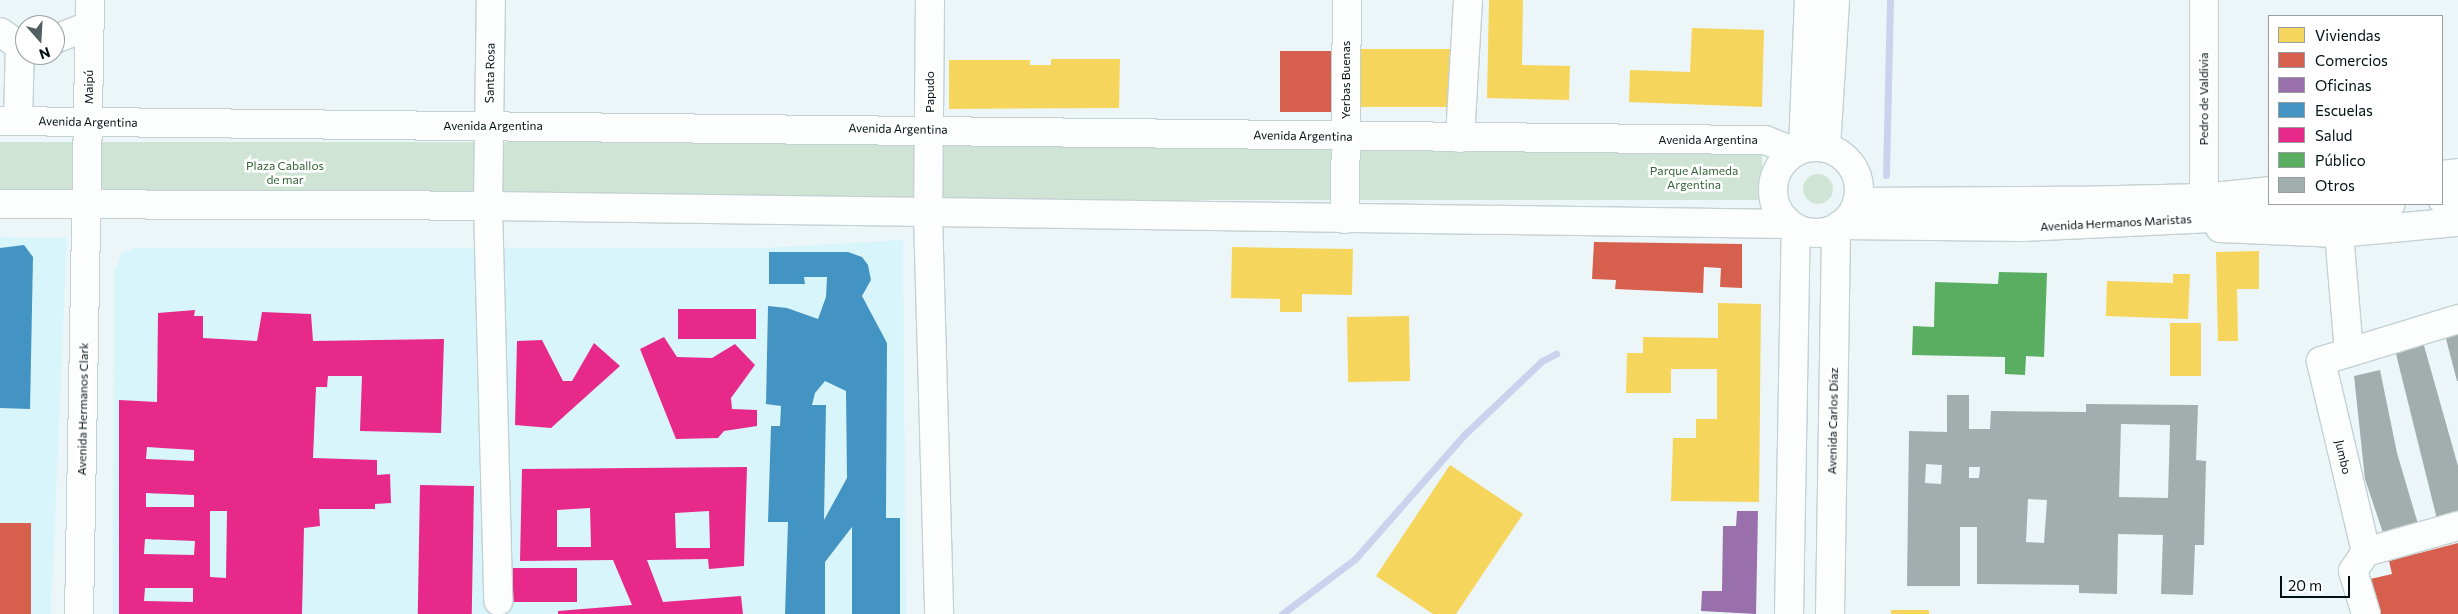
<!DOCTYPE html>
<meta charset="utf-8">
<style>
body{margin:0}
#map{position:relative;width:2458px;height:614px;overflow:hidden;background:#ecf6f8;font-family:Commissioner,sans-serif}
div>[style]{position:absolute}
.built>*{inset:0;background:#d8f5fb}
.green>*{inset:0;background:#d0e4d5;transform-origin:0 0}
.round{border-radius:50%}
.homes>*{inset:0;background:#f6d55c;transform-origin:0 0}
.shops>*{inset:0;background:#d6604d;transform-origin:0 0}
.offices>*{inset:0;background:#9970ab}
.schools>*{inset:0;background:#4393c3}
.health>*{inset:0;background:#e7298a;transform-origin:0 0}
.public>*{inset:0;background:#5aae61}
.stream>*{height:7px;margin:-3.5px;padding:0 3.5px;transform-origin:3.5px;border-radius:3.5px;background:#cbd2ee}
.building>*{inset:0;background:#a2aead}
.roads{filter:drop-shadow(1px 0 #c4d1d3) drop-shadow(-1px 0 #c4d1d3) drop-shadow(0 1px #c4d1d3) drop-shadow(0 -1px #c4d1d3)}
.minor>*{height:28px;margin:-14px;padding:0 14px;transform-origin:14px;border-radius:14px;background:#fcfefe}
.major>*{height:28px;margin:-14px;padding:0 14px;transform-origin:14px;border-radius:14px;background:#fcfefe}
.major>.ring{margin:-14px;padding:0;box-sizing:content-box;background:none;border:28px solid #fcfefe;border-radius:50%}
span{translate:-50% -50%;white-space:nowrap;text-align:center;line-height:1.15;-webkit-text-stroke:5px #fff;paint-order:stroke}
.street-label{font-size:12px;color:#011013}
.park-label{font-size:12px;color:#356237}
.legend{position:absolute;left:2268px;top:15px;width:175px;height:190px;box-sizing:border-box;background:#fff;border:1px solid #999fa1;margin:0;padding:6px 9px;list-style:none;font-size:15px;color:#011013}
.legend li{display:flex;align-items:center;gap:10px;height:25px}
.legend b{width:25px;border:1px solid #999fa1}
.north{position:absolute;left:15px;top:15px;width:50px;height:50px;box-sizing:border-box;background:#fff;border:1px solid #999fa1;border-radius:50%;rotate:161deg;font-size:14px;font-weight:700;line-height:20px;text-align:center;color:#011013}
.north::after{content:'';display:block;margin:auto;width:18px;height:22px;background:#536063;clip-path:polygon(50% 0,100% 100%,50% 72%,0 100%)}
.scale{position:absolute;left:2280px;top:576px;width:70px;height:22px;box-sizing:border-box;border:2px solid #011013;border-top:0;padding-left:6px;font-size:15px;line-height:18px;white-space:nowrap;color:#011013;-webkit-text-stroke:4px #fff;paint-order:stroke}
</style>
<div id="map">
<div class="built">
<i style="clip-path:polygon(0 237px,67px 238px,51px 614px,0 614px)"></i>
<i style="clip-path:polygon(903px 240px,906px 614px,113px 614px,114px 271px,122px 253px,134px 248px,760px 248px)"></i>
</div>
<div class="green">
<i style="left:0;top:142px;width:1762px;height:58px"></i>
<i class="round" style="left:1803px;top:174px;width:30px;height:30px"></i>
</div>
<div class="homes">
<i style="clip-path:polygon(1489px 0,1523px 0,1522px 65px,1570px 66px,1569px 100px,1487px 98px)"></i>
<i style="clip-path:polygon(1692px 28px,1764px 30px,1762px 107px,1629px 102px,1630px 70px,1690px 72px)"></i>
<i style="left:1361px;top:49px;width:92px;height:58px"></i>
<i style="clip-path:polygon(1051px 59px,1120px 59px,1119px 108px,949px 109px,949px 60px,1030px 60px,1030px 65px,1051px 65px)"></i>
<i style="clip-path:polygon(1232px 247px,1353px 249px,1352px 295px,1302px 294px,1302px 312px,1280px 312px,1280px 299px,1231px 298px)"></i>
<i style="clip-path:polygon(2259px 251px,2259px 289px,2237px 289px,2238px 341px,2218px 341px,2216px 252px)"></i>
<i style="clip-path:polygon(2173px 274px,2190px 274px,2188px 319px,2106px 316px,2107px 281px,2173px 283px)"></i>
<i style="clip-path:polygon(1718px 303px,1761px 304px,1759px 502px,1671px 501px,1673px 438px,1696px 438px,1696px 419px,1717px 419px,1717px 369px,1671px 369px,1671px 393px,1626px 393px,1627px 353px,1643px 353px,1643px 337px,1718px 338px)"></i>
<i style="left:1409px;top:316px;width:65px;height:62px;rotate:89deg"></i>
<i style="left:2170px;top:323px;width:31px;height:53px"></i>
<i style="clip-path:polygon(1450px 465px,1523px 514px,1456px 614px,1433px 614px,1376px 576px)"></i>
<i style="left:1891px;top:610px;width:38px;height:4px"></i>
</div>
<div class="shops">
<i style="left:1280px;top:51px;width:51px;height:61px"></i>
<i style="clip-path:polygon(1594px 242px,1742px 244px,1742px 288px,1720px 287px,1721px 268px,1704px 267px,1703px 293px,1615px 289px,1616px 280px,1592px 279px)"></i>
<i style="left:0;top:523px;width:31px;height:91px"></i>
<i style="clip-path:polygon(2458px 543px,2458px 614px,2374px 614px,2366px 580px,2392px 574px,2389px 561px)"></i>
</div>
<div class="offices">
<i style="clip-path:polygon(1737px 511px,1758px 511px,1756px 614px,1701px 611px,1702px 591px,1722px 591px,1723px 526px,1736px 526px)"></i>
</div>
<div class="schools">
<i style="clip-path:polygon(24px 245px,33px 257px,30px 409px,0 408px,0 248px)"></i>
<i style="clip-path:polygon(evenodd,769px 252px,848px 252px,862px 257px,868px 265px,871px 280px,862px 296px,887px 343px,886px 518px,900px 518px,900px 614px,852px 614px,852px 527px,825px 562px,825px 614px,785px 614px,788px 522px,768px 522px,771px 426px,780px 426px,781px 406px,766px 404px,768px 306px,787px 308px,818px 319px,826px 297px,827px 277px,804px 277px,805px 284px,769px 284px,769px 252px,825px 381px,846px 391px,847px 478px,824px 520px,826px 405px,812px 405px,815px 393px,825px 381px)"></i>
</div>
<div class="health">
<i style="left:756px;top:309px;width:30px;height:78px;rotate:90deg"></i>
<i style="clip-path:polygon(evenodd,195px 310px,194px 316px,203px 316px,203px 338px,257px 341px,262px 312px,311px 314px,313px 341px,444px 339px,441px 433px,360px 431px,362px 376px,328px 376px,327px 387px,316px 387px,313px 458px,377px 460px,377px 475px,390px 474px,391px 503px,375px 504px,375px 509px,319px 509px,320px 526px,304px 528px,302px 614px,119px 614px,119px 400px,157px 402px,158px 313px,195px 310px,147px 447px,194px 450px,194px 461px,146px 459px,147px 447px,195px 310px,146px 493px,194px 495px,194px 507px,146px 507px,146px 493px,195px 310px,210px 511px,227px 511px,226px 578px,210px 577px,210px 511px,195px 310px,145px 539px,195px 541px,194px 555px,144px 554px,145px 539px,195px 310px,145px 588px,193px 588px,193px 602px,144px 601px,145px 588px)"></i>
<i style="clip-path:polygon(664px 337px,677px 357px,712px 358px,735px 344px,755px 365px,731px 398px,732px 409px,757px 410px,757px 426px,724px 431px,718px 438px,676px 439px,640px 349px)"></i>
<i style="clip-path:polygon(542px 340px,563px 381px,572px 381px,594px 343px,620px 366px,551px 428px,515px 425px,517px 341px)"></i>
<i style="clip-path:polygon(evenodd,747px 467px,744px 566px,709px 569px,708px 559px,647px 560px,663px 602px,741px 596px,743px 614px,558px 614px,558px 611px,632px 605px,613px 560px,520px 561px,522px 469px,747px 467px,590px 508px,591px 547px,557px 547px,557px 510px,590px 508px,747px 467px,709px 511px,710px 548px,676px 548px,675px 513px,709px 511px)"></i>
<i style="left:420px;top:485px;width:54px;height:129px;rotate:1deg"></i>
<i style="left:510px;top:568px;width:67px;height:34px"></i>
</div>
<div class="public">
<i style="clip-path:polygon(1999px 272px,2047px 273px,2044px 357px,2026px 356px,2025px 375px,2005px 374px,2005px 357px,1912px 355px,1913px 326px,1934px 327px,1935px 282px,1998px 284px)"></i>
</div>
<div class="stream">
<i style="left:1886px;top:175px;width:175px;rotate:-88.7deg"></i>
<i style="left:1282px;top:614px;width:91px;rotate:-37deg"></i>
<i style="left:1355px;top:559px;width:167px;rotate:-48.7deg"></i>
<i style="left:1465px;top:434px;width:106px;rotate:-43.5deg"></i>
<i style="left:1542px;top:361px;width:16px;rotate:-27deg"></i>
</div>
<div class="building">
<i style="clip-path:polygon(2458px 332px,2458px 381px,2457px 381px,2445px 335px)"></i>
<i style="clip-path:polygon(2423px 342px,2458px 466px,2458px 513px,2437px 519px,2395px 350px)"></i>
<i style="clip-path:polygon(2380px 370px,2397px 453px,2418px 524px,2384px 536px,2365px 479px,2354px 376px)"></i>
<i style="clip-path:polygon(evenodd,1947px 395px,1969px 395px,1969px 429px,1990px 429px,1991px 411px,2086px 412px,2086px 404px,2198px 405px,2196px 460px,2206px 461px,2204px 545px,2195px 545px,2193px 595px,2161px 594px,2163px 535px,2118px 534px,2117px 594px,2079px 593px,2079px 585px,1977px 584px,1977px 527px,1960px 527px,1960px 586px,1907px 586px,1909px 431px,1947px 432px,1947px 395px,2121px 424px,2170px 425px,2168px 498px,2119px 497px,2121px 424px,1947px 395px,1926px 464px,1942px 465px,1941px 484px,1925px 483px,1926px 464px,1947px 395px,1969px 467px,1980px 467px,1979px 478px,1969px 478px,1969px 467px,1947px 395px,2028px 499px,2047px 500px,2044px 543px,2026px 542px,2028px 499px)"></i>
</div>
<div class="roads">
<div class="minor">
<i style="left:930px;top:0;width:214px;rotate:90.5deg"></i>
<i style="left:928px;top:214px;width:400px;rotate:88.4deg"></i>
<i style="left:0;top:32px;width:24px;rotate:35deg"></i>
<i style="left:55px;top:39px;width:36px;rotate:-21deg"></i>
<i style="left:18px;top:121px;width:75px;rotate:-88.5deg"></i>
<i style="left:20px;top:46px;width:5px;rotate:-11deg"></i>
<i style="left:1460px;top:138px;width:138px;rotate:-86.7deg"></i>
<i style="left:2204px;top:198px;width:198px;rotate:-90deg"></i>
<i style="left:488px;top:206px;width:395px;rotate:88.5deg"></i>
<i style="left:1345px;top:219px;width:219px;rotate:-89.5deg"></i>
<i style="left:2220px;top:228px;width:119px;rotate:2.4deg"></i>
<i style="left:2339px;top:233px;width:120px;rotate:-5.3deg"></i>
<i style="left:2339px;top:233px;width:119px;rotate:85.2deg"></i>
<i style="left:2366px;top:552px;width:196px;rotate:-103.3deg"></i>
<i style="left:2321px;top:361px;width:143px;rotate:-17deg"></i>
<i style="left:1789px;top:614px;width:385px;rotate:-89deg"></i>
<i style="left:1830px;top:614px;width:386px;rotate:-89.1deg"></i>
<i style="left:2366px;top:614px;width:45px;rotate:-106.8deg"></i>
<i style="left:2353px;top:571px;width:23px;rotate:-56deg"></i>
<i style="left:2366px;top:552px;width:96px;rotate:-15.8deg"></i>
</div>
<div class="major">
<i style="left:0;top:121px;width:1765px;rotate:0.62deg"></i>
<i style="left:1765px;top:140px;width:32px;rotate:22deg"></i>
<i class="ring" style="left:1773px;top:147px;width:58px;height:58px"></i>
<i style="left:1803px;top:148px;width:148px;rotate:-87.7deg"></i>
<i style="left:1826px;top:148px;width:148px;rotate:-86.5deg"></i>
<i style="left:2442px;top:175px;width:16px;rotate:-7deg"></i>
<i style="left:2442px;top:199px;width:16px;rotate:-4deg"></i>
<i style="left:1857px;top:202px;width:218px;rotate:-0.3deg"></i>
<i style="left:2075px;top:201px;width:129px;rotate:-1.3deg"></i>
<i style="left:2204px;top:198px;width:65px;rotate:-6.1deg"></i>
<i style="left:0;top:204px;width:488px;rotate:0.2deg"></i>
<i style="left:488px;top:206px;width:1300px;rotate:0.79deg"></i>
<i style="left:488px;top:206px;width:206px;rotate:-89.2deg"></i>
<i style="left:1840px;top:225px;width:182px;rotate:0.6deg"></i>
<i style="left:2022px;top:227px;width:233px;rotate:-2.7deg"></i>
<i style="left:2255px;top:216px;width:136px;rotate:-5.1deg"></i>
<i style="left:79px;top:614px;width:614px;rotate:-88.97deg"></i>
</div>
</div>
<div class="street-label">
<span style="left:490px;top:73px;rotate:-89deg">Santa Rosa</span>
<span style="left:1346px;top:80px;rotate:-90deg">Yerbas Buenas</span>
<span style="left:89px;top:87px;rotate:-90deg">Maipú</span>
<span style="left:930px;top:92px;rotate:-90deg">Papudo</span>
<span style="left:2204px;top:99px;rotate:-90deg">Pedro de Valdivia</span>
<span style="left:88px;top:122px;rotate:1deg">Avenida Argentina</span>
<span style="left:493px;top:126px">Avenida Argentina</span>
<span style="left:898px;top:129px;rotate:1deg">Avenida Argentina</span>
<span style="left:1303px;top:136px;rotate:1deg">Avenida Argentina</span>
<span style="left:1708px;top:140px">Avenida Argentina</span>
<span style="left:2116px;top:223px;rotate:-3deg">Avenida Hermanos Maristas</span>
<span style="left:83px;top:409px;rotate:-89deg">Avenida Hermanos Clark</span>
<span style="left:1833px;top:421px;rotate:-89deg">Avenida Carlos Díaz</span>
<span style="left:2343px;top:457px;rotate:77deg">Jumbo</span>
</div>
<div class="park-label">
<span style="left:285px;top:173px">Plaza Caballos<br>de mar</span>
<span style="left:1694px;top:178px">Parque Alameda<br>Argentina</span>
</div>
<ul class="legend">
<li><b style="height:14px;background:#f6d55c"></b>Viviendas</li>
<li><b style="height:14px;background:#d6604d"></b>Comercios</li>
<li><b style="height:14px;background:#9970ab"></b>Oficinas</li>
<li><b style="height:14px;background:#4393c3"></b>Escuelas</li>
<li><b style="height:14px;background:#e7298a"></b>Salud</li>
<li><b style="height:14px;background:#5aae61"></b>Público</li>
<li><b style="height:14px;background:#a2aead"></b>Otros</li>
</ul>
<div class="north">N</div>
<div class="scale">20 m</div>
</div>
